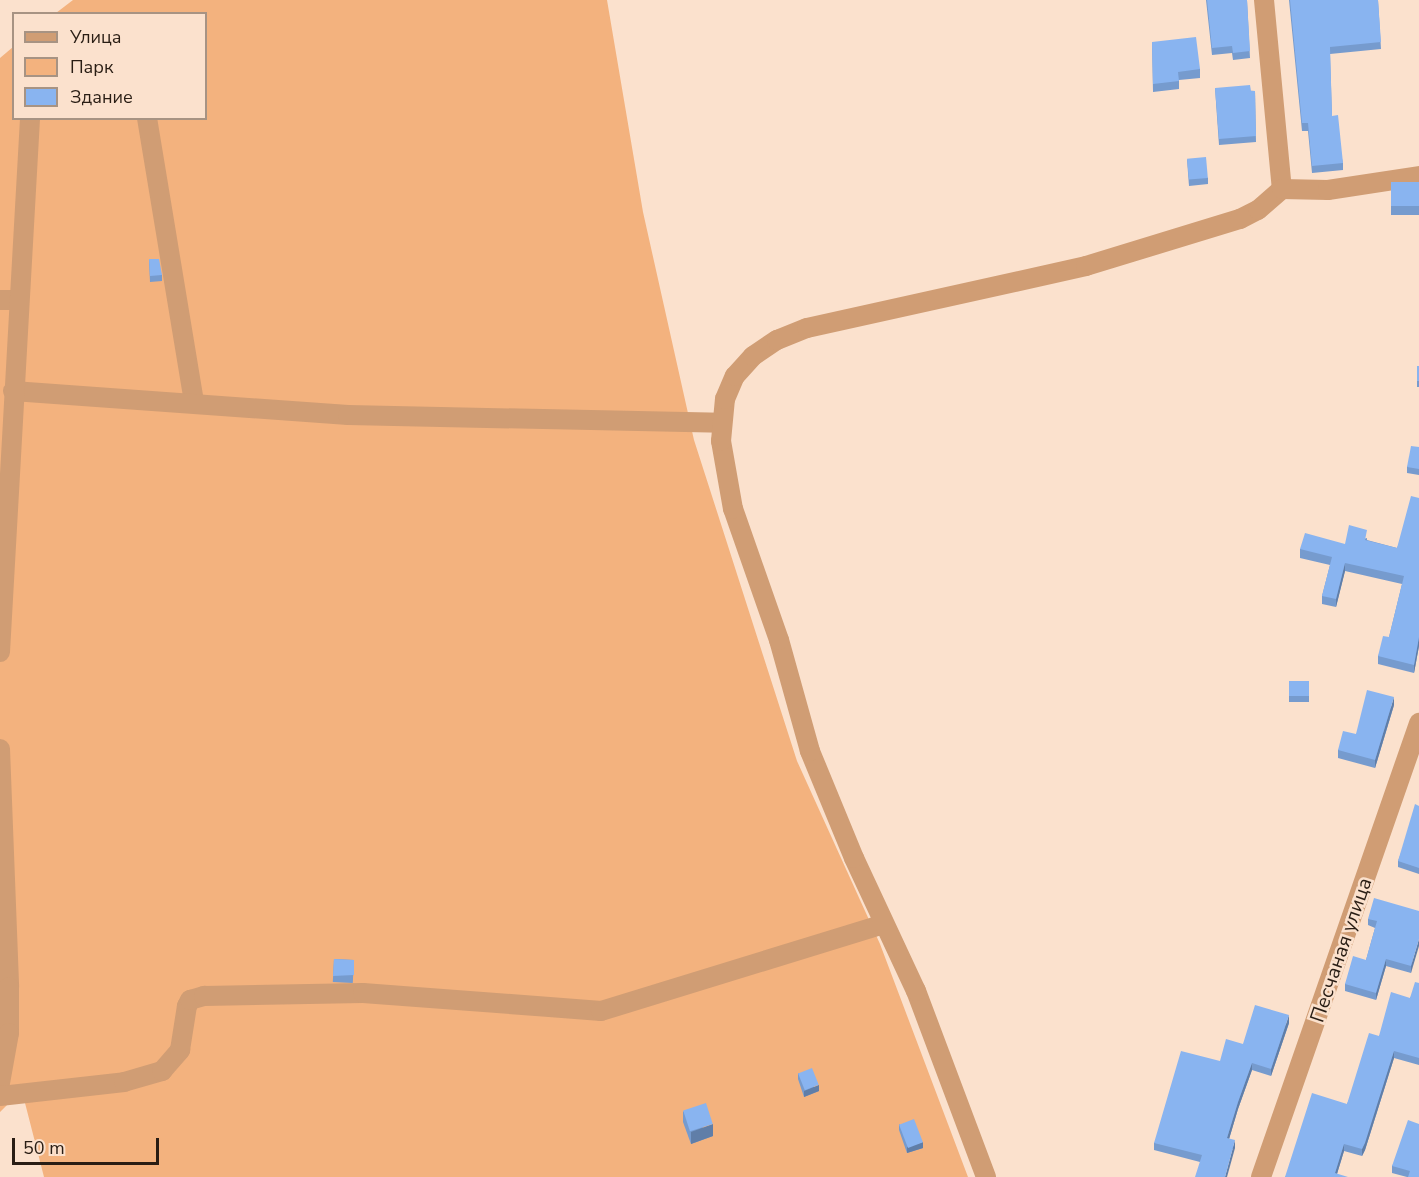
<!DOCTYPE html>
<meta charset="utf-8">
<style>
body{margin:0}
#map{position:relative;width:1419px;height:1177px;overflow:hidden;background:#fbe1cd;font-family:"Nunito Sans",sans-serif}
div>[style]{position:absolute}
.green>*{inset:0;background:#f3b27e}
.minor>*{height:20px;margin:-10px;padding:0 10px;transform-origin:10px;border-radius:10px;background:#d09d74}
.wall>*{inset:0;background:#769bce;transform-origin:0 0}
.shaded-wall>*{inset:0;background:#607ea8}
.building>*{inset:0;background:#89b4f0;transform-origin:0 0}
span{translate:-50% -50%;white-space:nowrap;text-align:center;line-height:1.15;-webkit-text-stroke:5px #fbe1cd;paint-order:stroke}
.street-label{font-size:20px;color:#291d14}
.legend{position:absolute;left:12px;top:12px;width:195px;height:108px;box-sizing:border-box;background:#fbe1cd;border:2px solid #a79383;margin:0;padding:8px 10px;list-style:none;font-size:18px;color:#291d14}
.legend li{display:flex;align-items:center;gap:12px;height:30px}
.legend b{width:30px;border:2px solid #a79383}
.scale{position:absolute;left:12px;top:1138px;width:147px;height:27px;box-sizing:border-box;border:3px solid #291d14;border-top:0;padding-left:8px;font-size:18px;line-height:21px;white-space:nowrap;color:#291d14;-webkit-text-stroke:4px #fbe1cd;paint-order:stroke}
</style>
<div id="map">
<div class="green">
<i style="clip-path:polygon(73px 0,607px 0,643px 212px,694px 440px,797px 761px,880px 944px,968px 1177px,44px 1177px,25px 1103px,9px 1103px,0 1112px,0 58px,13px 47px,14px 118px,206px 118px,206px 14px,56px 13px)"></i>
</div>
<div class="minor">
<i style="left:1264px;top:0;width:190px;rotate:84.6deg"></i>
<i style="left:147px;top:118px;width:289px;rotate:80.6deg"></i>
<i style="left:0;top:300px;width:19px"></i>
<i style="left:13px;top:391px;width:336px;rotate:4.1deg"></i>
<i style="left:348px;top:415px;width:373px;rotate:1.2deg"></i>
<i style="left:0;top:652px;width:535px;rotate:-86.78deg"></i>
<i style="left:0;top:749px;width:238px;rotate:87.8deg"></i>
<i style="left:9px;top:987px;width:46px;rotate:90deg"></i>
<i style="left:9px;top:1033px;width:51px;rotate:100.2deg"></i>
<i style="left:0;top:1096px;width:125px;rotate:-6.4deg"></i>
<i style="left:124px;top:1082px;width:40px;rotate:-16deg"></i>
<i style="left:162px;top:1071px;width:28px;rotate:-49deg"></i>
<i style="left:180px;top:1050px;width:45px;rotate:-81deg"></i>
<i style="left:187px;top:1006px;width:7px;rotate:-63deg"></i>
<i style="left:190px;top:1000px;width:15px;rotate:-16deg"></i>
<i style="left:204px;top:996px;width:159px;rotate:-1.1deg"></i>
<i style="left:363px;top:993px;width:239px;rotate:4.3deg"></i>
<i style="left:601px;top:1011px;width:296px;rotate:-17.1deg"></i>
<i style="left:986px;top:1177px;width:199px;rotate:-110.6deg"></i>
<i style="left:916px;top:991px;width:147px;rotate:-115deg"></i>
<i style="left:854px;top:858px;width:116px;rotate:-112.4deg"></i>
<i style="left:810px;top:751px;width:115px;rotate:-105.6deg"></i>
<i style="left:779px;top:640px;width:139px;rotate:-109.3deg"></i>
<i style="left:733px;top:509px;width:69px;rotate:-100deg"></i>
<i style="left:721px;top:441px;width:42px;rotate:-84.6deg"></i>
<i style="left:725px;top:399px;width:25px;rotate:-67deg"></i>
<i style="left:735px;top:376px;width:27px;rotate:-48deg"></i>
<i style="left:753px;top:356px;width:29px;rotate:-34deg"></i>
<i style="left:777px;top:340px;width:32px;rotate:-22deg"></i>
<i style="left:807px;top:328px;width:286px;rotate:-12.5deg"></i>
<i style="left:1086px;top:266px;width:161px;rotate:-17deg"></i>
<i style="left:1240px;top:219px;width:20px;rotate:-27deg"></i>
<i style="left:1258px;top:210px;width:32px;rotate:-41deg"></i>
<i style="left:1282px;top:189px;width:46px;rotate:1.2deg"></i>
<i style="left:1328px;top:190px;width:92px;rotate:-8.7deg"></i>
<i style="left:1261px;top:1177px;width:481px;rotate:-70.8deg"></i>
</div>
<div class="wall">
<i style="clip-path:polygon(1206px 0,1247px 0,1250px 58px,1233px 60px,1232px 53px,1212px 55px)"></i>
<i style="clip-path:polygon(1289px 0,1378px 0,1381px 49px,1330px 54px,1332px 116px,1343px 163px,1343px 170px,1312px 173px,1308px 131px,1302px 131px)"></i>
<i style="clip-path:polygon(1152px 42px,1200px 69px,1200px 78px,1179px 80px,1179px 89px,1153px 92px)"></i>
<i style="clip-path:polygon(1215px 88px,1255px 91px,1256px 142px,1219px 145px)"></i>
<i style="clip-path:polygon(1187px 159px,1208px 178px,1208px 184px,1189px 186px)"></i>
<i style="left:1419px;top:182px;width:33px;height:28px;rotate:90deg"></i>
<i style="clip-path:polygon(149px 259px,162px 275px,162px 281px,150px 282px)"></i>
<i style="left:1417px;top:366px;width:2px;height:21px"></i>
<i style="clip-path:polygon(1419px 447px,1419px 475px,1407px 473px,1407px 467px)"></i>
<i style="clip-path:polygon(1419px 498px,1419px 646px,1414px 673px,1378px 664px,1378px 656px,1389px 637px,1402px 584px,1345px 571px,1336px 607px,1322px 604px,1322px 596px,1330px 565px,1300px 558px,1300px 549px,1345px 544px,1367px 538px,1367px 540px,1397px 548px)"></i>
<i style="left:1289px;top:681px;width:20px;height:21px"></i>
<i style="clip-path:polygon(1394px 705px,1375px 768px,1338px 758px,1338px 750px,1356px 734px)"></i>
<i style="clip-path:polygon(1419px 806px,1419px 874px,1398px 867px,1398px 861px)"></i>
<i style="clip-path:polygon(1419px 911px,1411px 973px,1386px 966px,1376px 1000px,1345px 991px,1345px 984px,1366px 960px,1375px 928px,1368px 925px,1368px 919px)"></i>
<i style="left:334px;top:959px;width:20px;height:23px;rotate:3deg"></i>
<i style="clip-path:polygon(1419px 983px,1419px 1065px,1394px 1058px,1365px 1150px,1362px 1156px,1344px 1151px,1337px 1174px,1285px 1177px,1347px 1104px,1379px 1036px,1410px 998px)"></i>
<i style="clip-path:polygon(1289px 1023px,1271px 1076px,1252px 1070px,1238px 1109px,1229px 1139px,1235px 1148px,1200px 1162px,1154px 1150px,1154px 1143px,1243px 1044px)"></i>
<i style="clip-path:polygon(798px 1073px,819px 1091px,804px 1097px,798px 1079px)"></i>
<i style="clip-path:polygon(683px 1111px,713px 1136px,691px 1144px,683px 1122px)"></i>
<i style="clip-path:polygon(899px 1124px,923px 1148px,907px 1153px,899px 1130px)"></i>
<i style="clip-path:polygon(1419px 1124px,1419px 1177px,1407px 1177px,1392px 1173px,1392px 1166px)"></i>
</div>
<div class="shaded-wall">
<i style="clip-path:polygon(1345px 563px,1345px 571px,1336px 607px,1336px 599px)"></i>
<i style="clip-path:polygon(1419px 637px,1419px 646px,1414px 673px,1414px 665px)"></i>
<i style="clip-path:polygon(1394px 697px,1394px 705px,1375px 768px,1375px 760px)"></i>
<i style="clip-path:polygon(1419px 939px,1419px 946px,1411px 973px,1411px 966px)"></i>
<i style="clip-path:polygon(1386px 959px,1386px 966px,1376px 1000px,1376px 993px)"></i>
<i style="clip-path:polygon(1289px 1015px,1289px 1023px,1271px 1076px,1271px 1069px)"></i>
<i style="clip-path:polygon(1394px 1051px,1394px 1058px,1365px 1150px,1362px 1156px,1362px 1149px)"></i>
<i style="clip-path:polygon(1252px 1063px,1252px 1070px,1238px 1109px,1227px 1146px,1227px 1138px,1238px 1102px)"></i>
<i style="clip-path:polygon(819px 1085px,819px 1091px,804px 1097px,804px 1091px)"></i>
<i style="clip-path:polygon(713px 1124px,713px 1136px,691px 1144px,691px 1132px)"></i>
<i style="clip-path:polygon(1235px 1140px,1235px 1148px,1227px 1177px,1225px 1177px)"></i>
<i style="clip-path:polygon(923px 1142px,923px 1148px,907px 1153px,907px 1147px)"></i>
<i style="clip-path:polygon(1344px 1144px,1344px 1151px,1336px 1177px,1335px 1173px)"></i>
</div>
<div class="building">
<i style="clip-path:polygon(1207px 0,1247px 0,1250px 51px,1233px 53px,1232px 46px,1212px 48px)"></i>
<i style="clip-path:polygon(1290px 0,1378px 0,1381px 42px,1330px 47px,1332px 116px,1338px 115px,1343px 163px,1312px 166px,1308px 123px,1302px 123px)"></i>
<i style="clip-path:polygon(1196px 37px,1200px 69px,1178px 72px,1179px 81px,1153px 84px,1152px 42px)"></i>
<i style="clip-path:polygon(1250px 85px,1251px 91px,1255px 91px,1256px 136px,1219px 139px,1215px 88px)"></i>
<i style="left:1206px;top:157px;width:21px;height:19px;rotate:85deg"></i>
<i style="left:1419px;top:182px;width:24px;height:28px;rotate:90deg"></i>
<i style="clip-path:polygon(149px 259px,159px 259px,162px 275px,150px 276px)"></i>
<i style="left:1417px;top:366px;width:2px;height:15px"></i>
<i style="clip-path:polygon(1411px 446px,1419px 447px,1419px 469px,1407px 467px)"></i>
<i style="clip-path:polygon(1411px 496px,1419px 498px,1419px 637px,1414px 665px,1378px 656px,1383px 636px,1389px 637px,1404px 576px,1345px 563px,1336px 599px,1322px 596px,1332px 557px,1300px 549px,1305px 533px,1345px 544px,1349px 525px,1367px 530px,1365px 540px,1397px 548px)"></i>
<i style="left:1289px;top:681px;width:20px;height:15px"></i>
<i style="clip-path:polygon(1367px 690px,1394px 697px,1375px 760px,1338px 750px,1343px 731px,1356px 734px)"></i>
<i style="clip-path:polygon(1415px 804px,1419px 806px,1419px 868px,1398px 861px)"></i>
<i style="clip-path:polygon(1374px 898px,1419px 911px,1419px 939px,1411px 966px,1386px 959px,1376px 993px,1345px 984px,1353px 956px,1366px 960px,1377px 921px,1368px 919px)"></i>
<i style="clip-path:polygon(334px 959px,354px 960px,354px 975px,333px 976px)"></i>
<i style="clip-path:polygon(1415px 982px,1419px 983px,1419px 1058px,1394px 1051px,1365px 1143px,1362px 1149px,1344px 1144px,1335px 1173px,1348px 1177px,1285px 1177px,1312px 1093px,1347px 1104px,1369px 1033px,1379px 1036px,1391px 992px,1410px 998px)"></i>
<i style="clip-path:polygon(1255px 1005px,1289px 1015px,1271px 1069px,1252px 1063px,1238px 1102px,1227px 1138px,1235px 1140px,1225px 1177px,1195px 1177px,1202px 1155px,1154px 1143px,1181px 1051px,1220px 1061px,1226px 1039px,1243px 1044px)"></i>
<i style="left:812px;top:1068px;width:18px;height:15px;rotate:68deg"></i>
<i style="left:706px;top:1103px;width:22px;height:24px;rotate:72deg"></i>
<i style="left:914px;top:1119px;width:25px;height:16px;rotate:69deg"></i>
<i style="clip-path:polygon(1408px 1120px,1419px 1124px,1419px 1177px,1408px 1177px,1410px 1171px,1392px 1166px)"></i>
</div>
<div class="street-label">
<span style="left:1341px;top:950px;rotate:-71deg">Песчаная улица</span>
</div>
<ul class="legend">
<li><b style="height:8px;background:#d09d74"></b>Улица</li>
<li><b style="height:16px;background:#f3b27e"></b>Парк</li>
<li><b style="height:16px;background:#89b4f0"></b>Здание</li>
</ul>
<div class="scale">50 m</div>
</div>
